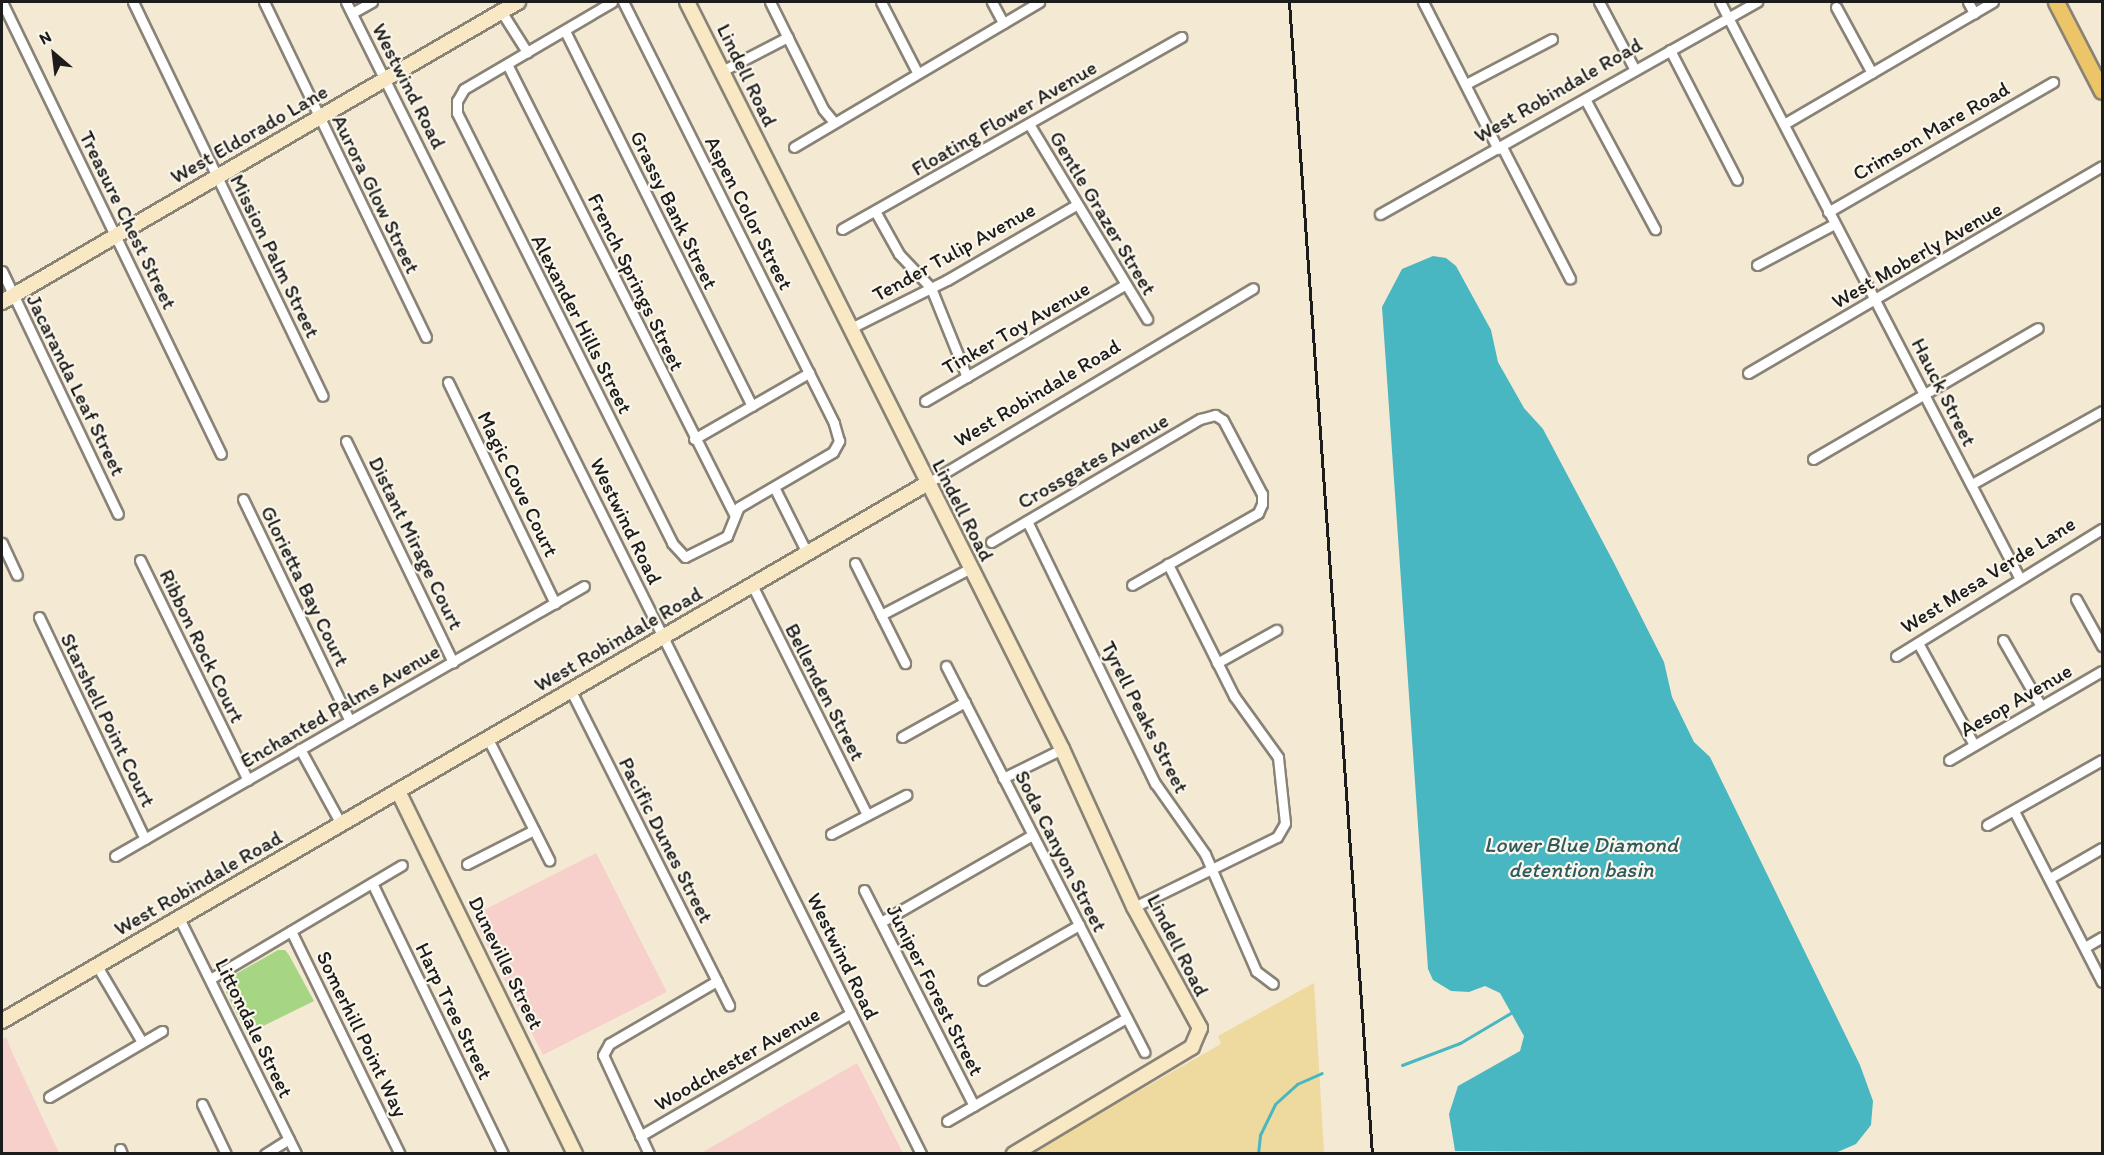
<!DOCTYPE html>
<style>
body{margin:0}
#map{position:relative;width:2104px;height:1155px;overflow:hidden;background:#f4e9d2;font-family:Itim,sans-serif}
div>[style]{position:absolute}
.built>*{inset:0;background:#f7d0cb;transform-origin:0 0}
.green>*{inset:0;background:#a6d684}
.sand>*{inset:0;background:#eeda9e}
.water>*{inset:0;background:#49b7c1}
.stream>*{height:3px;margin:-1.5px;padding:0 1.5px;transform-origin:1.5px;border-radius:1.5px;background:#49b7c1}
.roads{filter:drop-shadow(2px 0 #888277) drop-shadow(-2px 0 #888277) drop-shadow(0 2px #888277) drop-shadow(0 -2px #888277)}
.street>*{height:9px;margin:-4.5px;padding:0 4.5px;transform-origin:4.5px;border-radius:4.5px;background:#fff}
.secondary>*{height:14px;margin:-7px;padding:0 7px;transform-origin:7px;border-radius:7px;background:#f8e8c3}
.primary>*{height:15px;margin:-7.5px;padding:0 7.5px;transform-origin:7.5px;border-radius:7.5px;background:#edc569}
.rail>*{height:3px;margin:-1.5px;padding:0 1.5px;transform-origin:1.5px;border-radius:1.5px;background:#1c1c1c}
span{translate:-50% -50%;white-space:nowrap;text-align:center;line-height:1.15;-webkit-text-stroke:4.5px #fbf7ec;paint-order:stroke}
.street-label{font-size:21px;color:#1c1c1c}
.water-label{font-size:22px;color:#2e5a5e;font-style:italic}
.frame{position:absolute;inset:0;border:3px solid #1c1c1c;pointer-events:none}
.north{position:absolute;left:24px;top:24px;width:60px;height:60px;-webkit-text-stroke:4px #fbf7ec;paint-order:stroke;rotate:332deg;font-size:16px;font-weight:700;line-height:24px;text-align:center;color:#1c1c1c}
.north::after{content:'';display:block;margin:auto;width:21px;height:27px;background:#1c1c1c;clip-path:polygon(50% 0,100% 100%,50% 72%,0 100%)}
</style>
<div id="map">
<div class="built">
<i style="left:596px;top:853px;width:156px;height:139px;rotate:63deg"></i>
<i style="clip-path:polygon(6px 1037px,12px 1052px,59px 1153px,2px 1153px,2px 1040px)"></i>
<i style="clip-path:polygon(857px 1063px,903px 1153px,701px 1153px)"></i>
</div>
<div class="green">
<i style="clip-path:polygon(278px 950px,285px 950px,289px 955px,314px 1001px,247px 1034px,226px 992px,227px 979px)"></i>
</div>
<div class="sand">
<i style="clip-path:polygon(1314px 983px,1324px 1153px,1030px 1153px,1221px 1044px,1218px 1036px)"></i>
</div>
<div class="water">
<i style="clip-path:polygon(1433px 256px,1446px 258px,1456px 266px,1491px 330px,1498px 362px,1524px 408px,1543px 429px,1613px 561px,1664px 662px,1672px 697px,1694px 742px,1710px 757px,1860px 1065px,1873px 1101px,1871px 1125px,1856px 1144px,1833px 1154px,1455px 1151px,1449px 1114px,1458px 1086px,1520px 1051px,1524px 1036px,1500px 993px,1485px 986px,1469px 992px,1451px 991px,1433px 980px,1428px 969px,1382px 307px,1402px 269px)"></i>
</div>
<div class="stream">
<i style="left:1402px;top:1065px;width:62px;rotate:-20.8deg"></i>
<i style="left:1460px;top:1043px;width:63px;rotate:-30.7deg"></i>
<i style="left:1258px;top:1154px;width:19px;rotate:-84deg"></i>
<i style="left:1260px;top:1135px;width:34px;rotate:-64deg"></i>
<i style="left:1275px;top:1104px;width:30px;rotate:-42deg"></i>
<i style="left:1297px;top:1084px;width:27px;rotate:-24deg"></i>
</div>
<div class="roads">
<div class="street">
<i style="left:2px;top:2px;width:502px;rotate:64.15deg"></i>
<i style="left:133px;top:2px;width:437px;rotate:64.3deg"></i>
<i style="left:264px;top:2px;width:372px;rotate:64.2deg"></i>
<i style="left:346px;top:2px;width:1288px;rotate:63.47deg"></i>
<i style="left:612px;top:2px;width:172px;rotate:149.6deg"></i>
<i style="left:464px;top:89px;width:14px;rotate:120deg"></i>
<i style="left:457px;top:101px;width:12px;rotate:90deg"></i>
<i style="left:457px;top:113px;width:481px;rotate:63.4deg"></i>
<i style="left:672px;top:543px;width:19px;rotate:47deg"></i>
<i style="left:685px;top:557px;width:47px;rotate:-26.6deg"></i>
<i style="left:727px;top:536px;width:31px;rotate:-68deg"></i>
<i style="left:739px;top:507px;width:109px;rotate:-30.3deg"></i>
<i style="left:833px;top:452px;width:13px;rotate:-61deg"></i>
<i style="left:839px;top:441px;width:19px;rotate:-106deg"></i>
<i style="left:834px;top:423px;width:471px;rotate:-116.6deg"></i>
<i style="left:770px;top:2px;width:119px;rotate:63.6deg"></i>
<i style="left:823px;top:109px;width:17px;rotate:50deg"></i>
<i style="left:881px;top:2px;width:79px;rotate:62.8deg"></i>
<i style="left:992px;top:2px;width:24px;rotate:62deg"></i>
<i style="left:1423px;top:2px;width:165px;rotate:63deg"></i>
<i style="left:1599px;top:2px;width:77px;rotate:62.1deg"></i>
<i style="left:1720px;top:2px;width:648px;rotate:62.53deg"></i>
<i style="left:1968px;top:2px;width:13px;rotate:61deg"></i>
<i style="left:1836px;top:7px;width:75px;rotate:61.4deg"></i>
<i style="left:501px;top:11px;width:49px;rotate:57.6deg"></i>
<i style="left:352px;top:13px;width:23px;rotate:-29deg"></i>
<i style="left:565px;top:31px;width:419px;rotate:63.5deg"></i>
<i style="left:1670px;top:50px;width:146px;rotate:62.7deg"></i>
<i style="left:507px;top:64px;width:504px;rotate:63.23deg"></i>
<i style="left:722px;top:71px;width:74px;rotate:-27.3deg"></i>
<i style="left:1466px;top:84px;width:97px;rotate:-27.6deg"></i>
<i style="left:1585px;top:99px;width:148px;rotate:61.7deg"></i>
<i style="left:1029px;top:124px;width:228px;rotate:58.8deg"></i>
<i style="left:1784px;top:124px;width:242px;rotate:-30.3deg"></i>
<i style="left:794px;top:147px;width:285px;rotate:-30.6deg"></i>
<i style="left:1502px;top:147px;width:148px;rotate:62.7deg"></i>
<i style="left:875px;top:211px;width:49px;rotate:60.8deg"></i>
<i style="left:899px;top:254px;width:47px;rotate:46.7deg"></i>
<i style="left:931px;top:288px;width:96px;rotate:68deg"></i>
<i style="left:1828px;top:212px;width:260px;rotate:-30deg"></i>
<i style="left:1380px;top:214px;width:433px;rotate:-29.4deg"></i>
<i style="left:842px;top:229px;width:390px;rotate:-29.5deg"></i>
<i style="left:1757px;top:265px;width:87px;rotate:-28deg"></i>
<i style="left:2px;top:271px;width:269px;rotate:64.5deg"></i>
<i style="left:849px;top:329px;width:110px;rotate:-26.6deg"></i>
<i style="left:947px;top:280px;width:149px;rotate:-30.2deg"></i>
<i style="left:1748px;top:373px;width:410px;rotate:-30.3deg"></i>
<i style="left:448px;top:382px;width:246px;rotate:64.2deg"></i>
<i style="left:925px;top:401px;width:230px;rotate:-30.2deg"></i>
<i style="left:694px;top:439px;width:133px;rotate:-29.9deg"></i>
<i style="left:346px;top:441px;width:246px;rotate:64.2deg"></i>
<i style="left:1813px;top:459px;width:260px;rotate:-30.2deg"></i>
<i style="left:926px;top:484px;width:381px;rotate:-30.9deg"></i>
<i style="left:1972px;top:484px;width:149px;rotate:-29.3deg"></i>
<i style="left:774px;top:487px;width:74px;rotate:63.4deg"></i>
<i style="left:243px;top:499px;width:246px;rotate:64.3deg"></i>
<i style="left:1027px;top:521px;width:292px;rotate:64deg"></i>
<i style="left:1155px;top:783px;width:87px;rotate:54.8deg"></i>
<i style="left:1205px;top:854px;width:128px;rotate:66.4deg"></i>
<i style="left:1256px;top:971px;width:21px;rotate:37deg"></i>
<i style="left:991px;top:542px;width:243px;rotate:-30.5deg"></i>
<i style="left:1200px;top:419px;width:16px;rotate:-15deg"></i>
<i style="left:1215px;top:415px;width:9px;rotate:32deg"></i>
<i style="left:1223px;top:420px;width:84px;rotate:62.2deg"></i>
<i style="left:1262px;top:494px;width:10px;rotate:90deg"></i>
<i style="left:1262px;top:504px;width:10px;rotate:114deg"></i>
<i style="left:1258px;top:513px;width:145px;rotate:150.3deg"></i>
<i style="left:2px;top:543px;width:35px;rotate:65deg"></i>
<i style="left:140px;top:560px;width:245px;rotate:63.9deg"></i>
<i style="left:855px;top:563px;width:112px;rotate:63.4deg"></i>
<i style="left:752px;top:585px;width:257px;rotate:63.4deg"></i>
<i style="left:2076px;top:599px;width:54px;rotate:61deg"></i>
<i style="left:881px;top:615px;width:99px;rotate:-27.6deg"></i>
<i style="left:39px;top:617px;width:246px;rotate:64.5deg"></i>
<i style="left:2003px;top:640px;width:76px;rotate:60.1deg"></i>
<i style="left:1918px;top:643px;width:116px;rotate:61.2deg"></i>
<i style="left:1896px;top:656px;width:242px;rotate:-31.7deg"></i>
<i style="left:1217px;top:663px;width:68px;rotate:-29.2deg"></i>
<i style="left:946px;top:666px;width:434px;rotate:62.8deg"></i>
<i style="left:571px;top:691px;width:352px;rotate:63.3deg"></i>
<i style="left:902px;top:737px;width:72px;rotate:-29.1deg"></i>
<i style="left:488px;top:739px;width:136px;rotate:63.2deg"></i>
<i style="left:300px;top:749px;width:85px;rotate:61.3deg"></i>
<i style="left:1949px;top:760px;width:177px;rotate:-30.2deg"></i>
<i style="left:1003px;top:778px;width:66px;rotate:-26.2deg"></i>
<i style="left:2014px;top:811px;width:192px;rotate:62.8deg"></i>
<i style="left:1987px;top:825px;width:132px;rotate:-29.5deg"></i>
<i style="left:831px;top:834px;width:85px;rotate:-27.5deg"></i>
<i style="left:115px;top:856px;width:541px;rotate:-29.93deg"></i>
<i style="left:467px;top:864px;width:75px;rotate:-26.9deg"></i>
<i style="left:2050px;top:878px;width:60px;rotate:-30deg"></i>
<i style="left:372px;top:883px;width:301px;rotate:64.2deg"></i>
<i style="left:864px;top:890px;width:242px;rotate:63deg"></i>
<i style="left:1134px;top:907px;width:159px;rotate:-26.1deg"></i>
<i style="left:1277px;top:837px;width:16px;rotate:-60deg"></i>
<i style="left:1285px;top:823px;width:66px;rotate:-96.1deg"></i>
<i style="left:1278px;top:757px;width:75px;rotate:-125.8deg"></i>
<i style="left:1234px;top:696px;width:148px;rotate:-116.6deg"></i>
<i style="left:179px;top:918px;width:263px;rotate:63.6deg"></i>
<i style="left:881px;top:922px;width:174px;rotate:-29.9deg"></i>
<i style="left:291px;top:931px;width:248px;rotate:64deg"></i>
<i style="left:2085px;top:947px;width:20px;rotate:-30deg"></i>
<i style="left:97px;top:966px;width:88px;rotate:59.4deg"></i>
<i style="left:210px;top:979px;width:223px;rotate:-30.7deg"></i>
<i style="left:983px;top:980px;width:111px;rotate:-29.8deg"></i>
<i style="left:49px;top:1097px;width:131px;rotate:-30.3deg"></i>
<i style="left:202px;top:1104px;width:55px;rotate:64.4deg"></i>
<i style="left:947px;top:1121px;width:207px;rotate:-29.9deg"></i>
<i style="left:640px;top:1136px;width:244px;rotate:-30.2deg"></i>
<i style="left:120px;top:1149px;width:5px;rotate:68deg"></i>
<i style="left:265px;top:1154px;width:28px;rotate:-32deg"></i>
<i style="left:649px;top:1154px;width:109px;rotate:-114.9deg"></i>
<i style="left:603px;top:1055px;width:13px;rotate:-61deg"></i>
<i style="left:609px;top:1044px;width:125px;rotate:-30.3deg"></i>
</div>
<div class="secondary">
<i style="left:687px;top:2px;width:836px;rotate:63.34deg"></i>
<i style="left:1062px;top:749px;width:174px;rotate:65.5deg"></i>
<i style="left:1134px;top:907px;width:138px;rotate:61.4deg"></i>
<i style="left:1200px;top:1028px;width:21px;rotate:113deg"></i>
<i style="left:1192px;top:1047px;width:208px;rotate:149deg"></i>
<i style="left:2px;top:302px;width:597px;rotate:-30.17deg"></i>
<i style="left:398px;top:791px;width:404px;rotate:64deg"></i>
<i style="left:2px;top:1021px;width:1069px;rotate:-30.16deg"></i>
</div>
<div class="primary">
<i style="left:2056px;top:2px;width:100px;rotate:62.7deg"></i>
</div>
</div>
<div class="rail">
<i style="left:1289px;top:2px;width:1155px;rotate:85.88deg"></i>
</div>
<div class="street-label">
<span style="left:747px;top:75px;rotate:64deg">Lindell Road</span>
<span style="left:409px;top:86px;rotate:63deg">Westwind Road</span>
<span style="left:1558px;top:90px;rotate:-30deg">West Robindale Road</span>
<span style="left:1004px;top:118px;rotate:-30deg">Floating Flower Avenue</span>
<span style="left:1931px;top:131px;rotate:-30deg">Crimson Mare Road</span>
<span style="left:249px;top:134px;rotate:-30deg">West Eldorado Lane</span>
<span style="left:376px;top:194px;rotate:64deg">Aurora Glow Street</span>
<span style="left:674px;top:210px;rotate:64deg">Grassy Bank Street</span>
<span style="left:749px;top:213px;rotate:63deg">Aspen Color Street</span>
<span style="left:1103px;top:213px;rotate:59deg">Gentle Grazer Street</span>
<span style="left:128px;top:220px;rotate:64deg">Treasure Chest Street</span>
<span style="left:954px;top:252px;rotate:-29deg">Tender Tulip Avenue</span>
<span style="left:1917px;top:255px;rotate:-30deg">West Moberly Avenue</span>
<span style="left:275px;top:256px;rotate:64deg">Mission Palm Street</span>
<span style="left:636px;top:282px;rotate:64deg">French Springs Street</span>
<span style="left:582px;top:324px;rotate:63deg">Alexander Hills Street</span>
<span style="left:1016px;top:328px;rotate:-30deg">Tinker Toy Avenue</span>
<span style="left:76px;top:385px;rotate:64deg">Jacaranda Leaf Street</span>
<span style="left:1944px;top:392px;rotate:63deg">Hauck Street</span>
<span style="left:1037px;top:393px;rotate:-31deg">West Robindale Road</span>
<span style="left:1093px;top:461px;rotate:-30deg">Crossgates Avenue</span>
<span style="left:518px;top:484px;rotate:64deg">Magic Cove Court</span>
<span style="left:963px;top:510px;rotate:63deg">Lindell Road</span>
<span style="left:626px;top:521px;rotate:64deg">Westwind Road</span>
<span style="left:416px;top:543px;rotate:64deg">Distant Mirage Court</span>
<span style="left:1988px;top:575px;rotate:-32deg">West Mesa Verde Lane</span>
<span style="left:305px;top:586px;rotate:64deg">Glorietta Bay Court</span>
<span style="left:618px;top:639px;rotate:-30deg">West Robindale Road</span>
<span style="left:202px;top:646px;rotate:64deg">Ribbon Rock Court</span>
<span style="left:825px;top:692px;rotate:63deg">Bellenden Street</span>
<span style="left:2016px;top:700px;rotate:-30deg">Aesop Avenue</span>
<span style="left:340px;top:706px;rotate:-30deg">Enchanted Palms Avenue</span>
<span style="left:1145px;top:717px;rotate:63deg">Tyrell Peaks Street</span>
<span style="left:108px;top:720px;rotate:64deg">Starshell Point Court</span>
<span style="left:666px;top:840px;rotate:63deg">Pacific Dunes Street</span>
<span style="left:1061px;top:851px;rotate:63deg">Soda Canyon Street</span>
<span style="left:198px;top:883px;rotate:-30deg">West Robindale Road</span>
<span style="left:1178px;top:945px;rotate:63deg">Lindell Road</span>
<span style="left:843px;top:956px;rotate:64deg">Westwind Road</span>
<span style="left:506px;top:963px;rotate:64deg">Duneville Street</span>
<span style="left:935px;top:990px;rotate:63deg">Juniper Forest Street</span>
<span style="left:454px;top:1011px;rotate:64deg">Harp Tree Street</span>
<span style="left:254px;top:1028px;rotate:64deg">Littondale Street</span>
<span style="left:362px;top:1034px;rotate:64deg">Somerhill Point Way</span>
<span style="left:737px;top:1059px;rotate:-30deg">Woodchester Avenue</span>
</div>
<div class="water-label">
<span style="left:1581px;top:857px">Lower Blue Diamond<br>detention basin</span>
</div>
<div class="frame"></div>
<div class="north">N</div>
</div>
